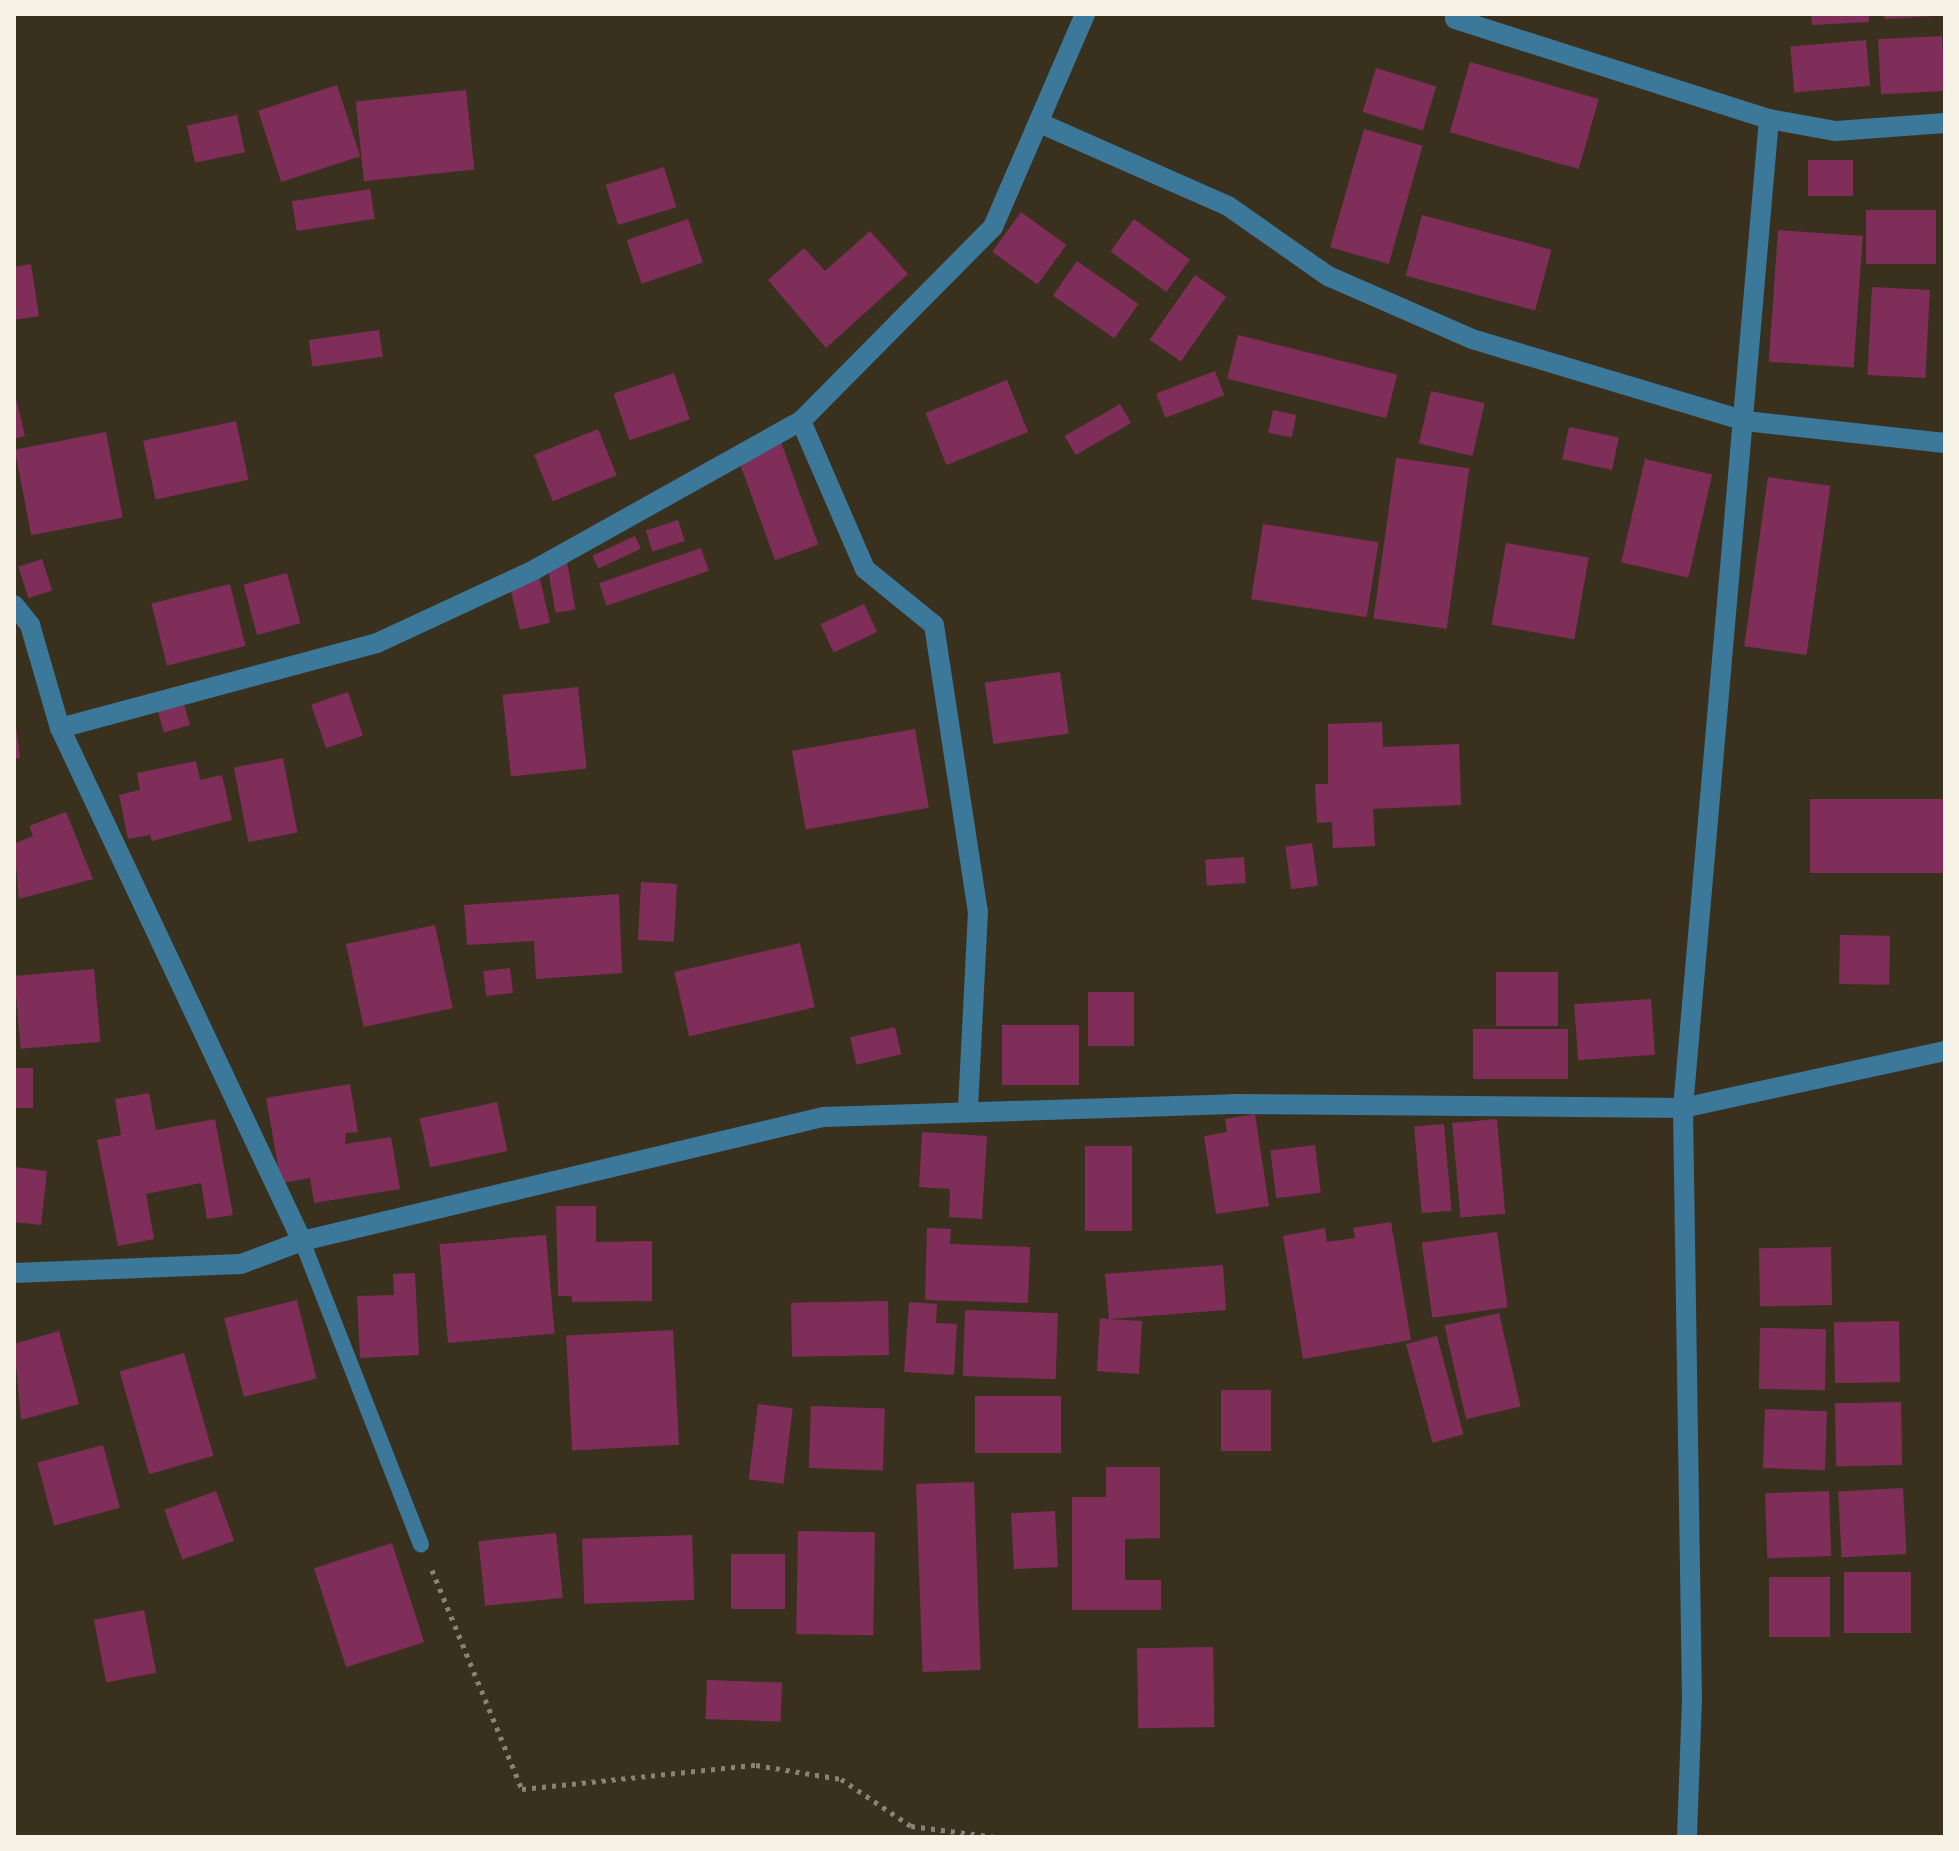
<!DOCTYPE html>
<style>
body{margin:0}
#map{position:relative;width:1959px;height:1851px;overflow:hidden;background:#39311e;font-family:"Noto Serif",serif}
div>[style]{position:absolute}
.building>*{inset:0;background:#7e2e59;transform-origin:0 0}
.path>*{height:5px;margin-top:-2.5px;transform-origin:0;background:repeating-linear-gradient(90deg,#8a8373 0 4px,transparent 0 10px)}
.service>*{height:16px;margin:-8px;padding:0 8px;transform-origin:8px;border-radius:8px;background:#3b7899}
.minor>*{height:20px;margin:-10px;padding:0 10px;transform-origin:10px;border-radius:10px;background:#3b7899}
.tertiary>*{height:20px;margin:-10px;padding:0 10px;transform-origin:10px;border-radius:10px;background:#3b7899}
span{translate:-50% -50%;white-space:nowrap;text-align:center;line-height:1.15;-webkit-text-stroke:8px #1d1911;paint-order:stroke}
.frame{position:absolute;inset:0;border:16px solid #f7f2e6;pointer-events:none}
</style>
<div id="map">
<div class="building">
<i style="clip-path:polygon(1811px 14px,1869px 14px,1869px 22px,1812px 25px)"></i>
<i style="clip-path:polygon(1884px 14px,1935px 14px,1935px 16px,1885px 19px)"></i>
<i style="left:1942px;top:36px;width:55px;height:64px;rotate:87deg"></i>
<i style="left:1866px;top:40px;width:46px;height:76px;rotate:85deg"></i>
<i style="left:1470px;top:62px;width:134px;height:73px;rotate:16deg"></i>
<i style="left:1376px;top:68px;width:63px;height:46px;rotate:17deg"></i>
<i style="left:337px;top:85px;width:75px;height:83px;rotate:72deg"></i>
<i style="left:466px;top:90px;width:80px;height:111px;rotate:84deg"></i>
<i style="left:237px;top:115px;width:38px;height:51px;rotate:78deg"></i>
<i style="left:1364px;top:129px;width:61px;height:123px;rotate:16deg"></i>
<i style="left:1853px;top:160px;width:36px;height:45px;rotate:90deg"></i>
<i style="left:664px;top:167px;width:42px;height:61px;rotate:73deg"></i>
<i style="left:370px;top:189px;width:30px;height:79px;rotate:81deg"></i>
<i style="left:1866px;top:210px;width:70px;height:54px"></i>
<i style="left:1021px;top:212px;width:56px;height:49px;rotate:36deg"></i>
<i style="left:1422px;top:215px;width:134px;height:63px;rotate:15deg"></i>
<i style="left:688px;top:219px;width:46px;height:65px;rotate:71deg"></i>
<i style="left:1134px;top:219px;width:69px;height:40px;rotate:36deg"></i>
<i style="left:1778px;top:230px;width:85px;height:132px;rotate:4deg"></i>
<i style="clip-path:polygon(870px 231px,908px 274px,826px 348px,768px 280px,804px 248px,825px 271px)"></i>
<i style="left:1077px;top:261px;width:75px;height:42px;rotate:35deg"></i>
<i style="clip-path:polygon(31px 264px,39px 316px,14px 320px,14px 267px)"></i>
<i style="left:1195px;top:275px;width:38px;height:79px;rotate:35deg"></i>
<i style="left:1872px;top:287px;width:58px;height:88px;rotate:3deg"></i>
<i style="left:379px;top:330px;width:27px;height:71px;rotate:82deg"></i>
<i style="left:1238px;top:335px;width:164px;height:45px;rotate:14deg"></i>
<i style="left:1215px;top:371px;width:26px;height:63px;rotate:69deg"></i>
<i style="left:674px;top:373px;width:49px;height:64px;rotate:71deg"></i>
<i style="left:1007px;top:380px;width:56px;height:88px;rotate:68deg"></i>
<i style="left:1431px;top:391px;width:55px;height:54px;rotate:13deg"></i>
<i style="clip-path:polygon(15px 394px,25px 436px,14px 439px,14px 395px)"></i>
<i style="left:1120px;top:404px;width:22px;height:64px;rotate:60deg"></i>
<i style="left:1273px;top:410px;width:24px;height:23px;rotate:12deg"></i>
<i style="left:236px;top:421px;width:60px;height:95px;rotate:78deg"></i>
<i style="left:1569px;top:427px;width:51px;height:33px;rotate:12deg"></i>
<i style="left:598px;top:429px;width:50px;height:69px;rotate:68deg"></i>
<i style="left:106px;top:432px;width:87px;height:93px;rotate:79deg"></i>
<i style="left:781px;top:442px;width:109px;height:46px;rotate:70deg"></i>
<i style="left:1396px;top:458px;width:74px;height:162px;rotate:8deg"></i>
<i style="left:1645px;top:459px;width:69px;height:106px;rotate:13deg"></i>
<i style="left:1768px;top:477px;width:63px;height:171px;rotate:8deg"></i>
<i style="left:678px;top:520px;width:22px;height:34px;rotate:72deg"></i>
<i style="left:1263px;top:524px;width:117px;height:76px;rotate:9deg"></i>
<i style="left:635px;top:536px;width:14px;height:47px;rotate:65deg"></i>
<i style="left:1506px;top:543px;width:84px;height:83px;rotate:10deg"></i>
<i style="left:701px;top:548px;width:24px;height:108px;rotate:71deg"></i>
<i style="left:42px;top:559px;width:33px;height:25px;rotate:72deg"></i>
<i style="left:567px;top:562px;width:48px;height:20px;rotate:80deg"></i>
<i style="left:287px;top:573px;width:52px;height:45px;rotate:75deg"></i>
<i style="left:540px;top:579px;width:45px;height:31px;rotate:77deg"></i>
<i style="left:230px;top:584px;width:64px;height:81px;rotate:76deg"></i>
<i style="left:864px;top:604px;width:31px;height:48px;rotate:65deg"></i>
<i style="left:1060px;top:672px;width:62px;height:76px;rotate:82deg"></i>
<i style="left:578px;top:687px;width:82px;height:76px;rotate:84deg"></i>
<i style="left:348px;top:692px;width:46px;height:39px;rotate:71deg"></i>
<i style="left:183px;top:701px;width:25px;height:27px;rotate:74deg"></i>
<i style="clip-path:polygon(14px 712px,20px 758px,14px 758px)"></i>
<i style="clip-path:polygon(1382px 722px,1383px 747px,1459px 744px,1461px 805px,1373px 809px,1375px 846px,1333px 848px,1332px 822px,1317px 823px,1315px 784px,1328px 784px,1328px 724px)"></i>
<i style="left:915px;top:729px;width:80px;height:125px;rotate:80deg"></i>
<i style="left:283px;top:758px;width:76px;height:50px;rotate:79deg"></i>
<i style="clip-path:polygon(196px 761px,200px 780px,222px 775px,232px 820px,152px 841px,150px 835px,128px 839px,119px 795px,140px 790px,137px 773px)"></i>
<i style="left:1945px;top:799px;width:74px;height:135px;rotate:90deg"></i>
<i style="clip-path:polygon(66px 812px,93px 879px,19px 899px,14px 844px,33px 836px,29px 826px)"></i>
<i style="left:1312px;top:843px;width:43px;height:27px;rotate:82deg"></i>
<i style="left:1244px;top:857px;width:26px;height:39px;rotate:86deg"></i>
<i style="left:641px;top:882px;width:36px;height:58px;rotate:3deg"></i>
<i style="clip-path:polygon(619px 894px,622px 973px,536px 979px,534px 941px,467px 945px,464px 905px)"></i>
<i style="left:435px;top:925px;width:85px;height:91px;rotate:78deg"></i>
<i style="left:1840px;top:935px;width:50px;height:49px;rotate:1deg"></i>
<i style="left:800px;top:943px;width:66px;height:129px;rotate:77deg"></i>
<i style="left:510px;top:968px;width:25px;height:27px;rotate:83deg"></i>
<i style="left:94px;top:969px;width:73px;height:80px;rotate:85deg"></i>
<i style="left:1496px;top:972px;width:62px;height:54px"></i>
<i style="left:1134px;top:992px;width:54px;height:46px;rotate:90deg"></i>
<i style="left:1651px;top:999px;width:56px;height:77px;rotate:86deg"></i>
<i style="left:1002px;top:1025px;width:77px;height:60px"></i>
<i style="left:895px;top:1027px;width:28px;height:46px;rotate:77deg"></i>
<i style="left:1473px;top:1029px;width:95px;height:50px"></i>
<i style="left:33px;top:1068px;width:40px;height:19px;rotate:90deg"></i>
<i style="clip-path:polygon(350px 1084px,358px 1132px,346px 1133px,345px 1144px,391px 1137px,400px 1189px,314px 1203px,310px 1178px,281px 1183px,266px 1098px)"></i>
<i style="clip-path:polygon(149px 1093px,156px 1130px,215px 1119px,233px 1215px,207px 1219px,201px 1183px,146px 1194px,154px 1239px,118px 1246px,97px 1140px,121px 1135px,115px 1099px)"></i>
<i style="left:497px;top:1102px;width:50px;height:79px;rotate:78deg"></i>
<i style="clip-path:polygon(1255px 1114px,1269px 1206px,1216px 1214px,1204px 1136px,1227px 1132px,1225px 1119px)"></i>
<i style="left:1497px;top:1119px;width:95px;height:45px;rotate:85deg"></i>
<i style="left:1444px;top:1124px;width:87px;height:30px;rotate:85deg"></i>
<i style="clip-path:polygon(922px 1132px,987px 1136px,982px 1219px,949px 1217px,950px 1189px,919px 1187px)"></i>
<i style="left:1315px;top:1145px;width:48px;height:45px;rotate:83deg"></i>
<i style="left:1085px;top:1146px;width:47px;height:85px"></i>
<i style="clip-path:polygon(14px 1167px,47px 1171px,41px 1225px,14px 1222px)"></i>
<i style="clip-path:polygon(556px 1206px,596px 1206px,596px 1242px,652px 1241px,652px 1301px,572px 1302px,572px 1296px,558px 1296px)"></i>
<i style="clip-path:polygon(1391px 1222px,1411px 1340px,1303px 1359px,1283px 1236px,1325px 1228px,1327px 1242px,1355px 1238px,1353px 1228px)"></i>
<i style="clip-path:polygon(927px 1228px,951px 1229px,950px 1244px,1030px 1247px,1028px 1303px,925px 1300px)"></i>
<i style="left:1497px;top:1232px;width:76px;height:76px;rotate:82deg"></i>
<i style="left:546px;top:1235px;width:99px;height:107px;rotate:85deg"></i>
<i style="left:1831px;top:1247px;width:58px;height:72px;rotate:89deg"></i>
<i style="clip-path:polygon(1223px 1265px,1226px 1310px,1109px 1319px,1142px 1321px,1139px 1374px,1097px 1371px,1100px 1318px,1109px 1319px,1105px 1274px)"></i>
<i style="clip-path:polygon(415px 1273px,419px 1355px,360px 1358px,357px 1296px,394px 1295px,393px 1274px)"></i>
<i style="left:297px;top:1300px;width:81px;height:75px;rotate:76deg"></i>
<i style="left:888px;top:1301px;width:54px;height:97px;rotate:89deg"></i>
<i style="clip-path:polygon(909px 1302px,937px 1304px,936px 1323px,957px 1324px,954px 1375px,904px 1372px)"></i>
<i style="left:965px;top:1310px;width:93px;height:66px;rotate:2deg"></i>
<i style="left:1499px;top:1313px;width:96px;height:56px;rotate:77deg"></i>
<i style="left:1899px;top:1321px;width:61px;height:65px;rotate:89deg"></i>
<i style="left:1760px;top:1328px;width:66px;height:61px;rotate:1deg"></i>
<i style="left:673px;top:1330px;width:115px;height:107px;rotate:87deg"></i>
<i style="clip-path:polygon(59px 1331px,79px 1404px,21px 1420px,14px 1344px)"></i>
<i style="left:1437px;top:1336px;width:102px;height:32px;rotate:75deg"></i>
<i style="left:184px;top:1353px;width:107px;height:67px;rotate:74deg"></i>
<i style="left:1221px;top:1390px;width:50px;height:61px"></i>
<i style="left:975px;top:1396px;width:86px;height:57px"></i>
<i style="left:1901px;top:1402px;width:63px;height:66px;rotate:89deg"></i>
<i style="left:758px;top:1404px;width:35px;height:76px;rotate:7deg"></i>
<i style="left:811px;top:1406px;width:74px;height:62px;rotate:2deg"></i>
<i style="left:1765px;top:1409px;width:62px;height:59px;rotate:2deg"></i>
<i style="left:103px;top:1445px;width:65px;height:68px;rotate:75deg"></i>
<i style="clip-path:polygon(1106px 1467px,1160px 1467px,1160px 1538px,1125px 1539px,1125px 1580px,1161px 1580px,1161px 1610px,1072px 1610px,1072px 1497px,1106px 1497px)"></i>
<i style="left:974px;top:1482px;width:188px;height:58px;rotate:88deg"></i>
<i style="left:1903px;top:1488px;width:66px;height:65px;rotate:87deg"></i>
<i style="left:216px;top:1491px;width:53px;height:55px;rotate:70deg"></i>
<i style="left:1829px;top:1491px;width:65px;height:64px;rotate:88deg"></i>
<i style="left:1055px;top:1511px;width:56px;height:44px;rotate:87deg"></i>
<i style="left:798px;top:1531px;width:77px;height:103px;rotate:1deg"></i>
<i style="left:556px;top:1533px;width:65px;height:78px;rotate:84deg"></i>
<i style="left:692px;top:1535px;width:65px;height:110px;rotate:88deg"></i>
<i style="left:392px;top:1543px;width:104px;height:82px;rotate:72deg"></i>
<i style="left:731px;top:1554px;width:54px;height:55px"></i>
<i style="left:1844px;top:1572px;width:67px;height:61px"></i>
<i style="left:1769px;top:1577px;width:61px;height:60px"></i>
<i style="left:144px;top:1610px;width:64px;height:51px;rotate:79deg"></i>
<i style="left:1213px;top:1647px;width:80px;height:76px;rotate:89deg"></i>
<i style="left:707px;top:1680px;width:75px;height:39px;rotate:2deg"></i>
</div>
<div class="path">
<i style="left:432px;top:1570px;width:237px;rotate:67.7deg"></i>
<i style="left:522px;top:1789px;width:235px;rotate:-5.9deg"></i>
<i style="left:756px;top:1765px;width:86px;rotate:9.4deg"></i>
<i style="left:841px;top:1779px;width:84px;rotate:33.9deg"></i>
<i style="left:911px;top:1826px;width:85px;rotate:7.5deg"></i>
</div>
<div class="service">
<i style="left:302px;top:1241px;width:326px;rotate:68.6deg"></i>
</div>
<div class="minor">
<i style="left:1457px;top:14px;width:5px;rotate:112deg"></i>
<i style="left:1455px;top:19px;width:330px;rotate:17.7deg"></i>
<i style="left:1769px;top:119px;width:993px;rotate:94.97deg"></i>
<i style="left:1683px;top:1108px;width:591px;rotate:89.13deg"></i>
<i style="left:1692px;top:1699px;width:138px;rotate:92.1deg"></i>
<i style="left:1769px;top:119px;width:68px;rotate:10.2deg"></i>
<i style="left:1836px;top:131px;width:109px;rotate:-4.2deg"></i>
<i style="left:1042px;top:124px;width:203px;rotate:23.8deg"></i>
<i style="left:1228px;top:206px;width:122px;rotate:35deg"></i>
<i style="left:801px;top:421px;width:161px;rotate:66.6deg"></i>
<i style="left:865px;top:569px;width:89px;rotate:39.1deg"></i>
<i style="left:934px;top:625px;width:289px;rotate:81.3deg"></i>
<i style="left:978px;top:911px;width:197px;rotate:92.9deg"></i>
<i style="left:14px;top:605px;width:26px;rotate:51deg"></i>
<i style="left:30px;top:625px;width:107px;rotate:73.8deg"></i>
<i style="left:60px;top:728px;width:567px;rotate:64.75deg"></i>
<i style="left:60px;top:728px;width:328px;rotate:-15deg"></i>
<i style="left:377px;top:643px;width:173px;rotate:-24.9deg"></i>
<i style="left:534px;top:570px;width:306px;rotate:-29.2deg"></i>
<i style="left:801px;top:421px;width:273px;rotate:-45.3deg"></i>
<i style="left:993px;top:227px;width:232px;rotate:-66.6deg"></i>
<i style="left:14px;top:1273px;width:227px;rotate:-2.3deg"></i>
<i style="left:241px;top:1264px;width:65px;rotate:-20.7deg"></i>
<i style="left:302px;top:1241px;width:536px;rotate:-13.39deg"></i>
<i style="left:823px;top:1117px;width:410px;rotate:-1.8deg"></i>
<i style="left:1233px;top:1104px;width:450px;rotate:0.5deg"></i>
<i style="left:1683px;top:1108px;width:268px;rotate:-12.3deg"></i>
</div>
<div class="tertiary">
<i style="left:1328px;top:276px;width:157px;rotate:23.6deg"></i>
<i style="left:1472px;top:339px;width:285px;rotate:16.7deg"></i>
<i style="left:1745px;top:421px;width:201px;rotate:6.3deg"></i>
</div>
<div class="frame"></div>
</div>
